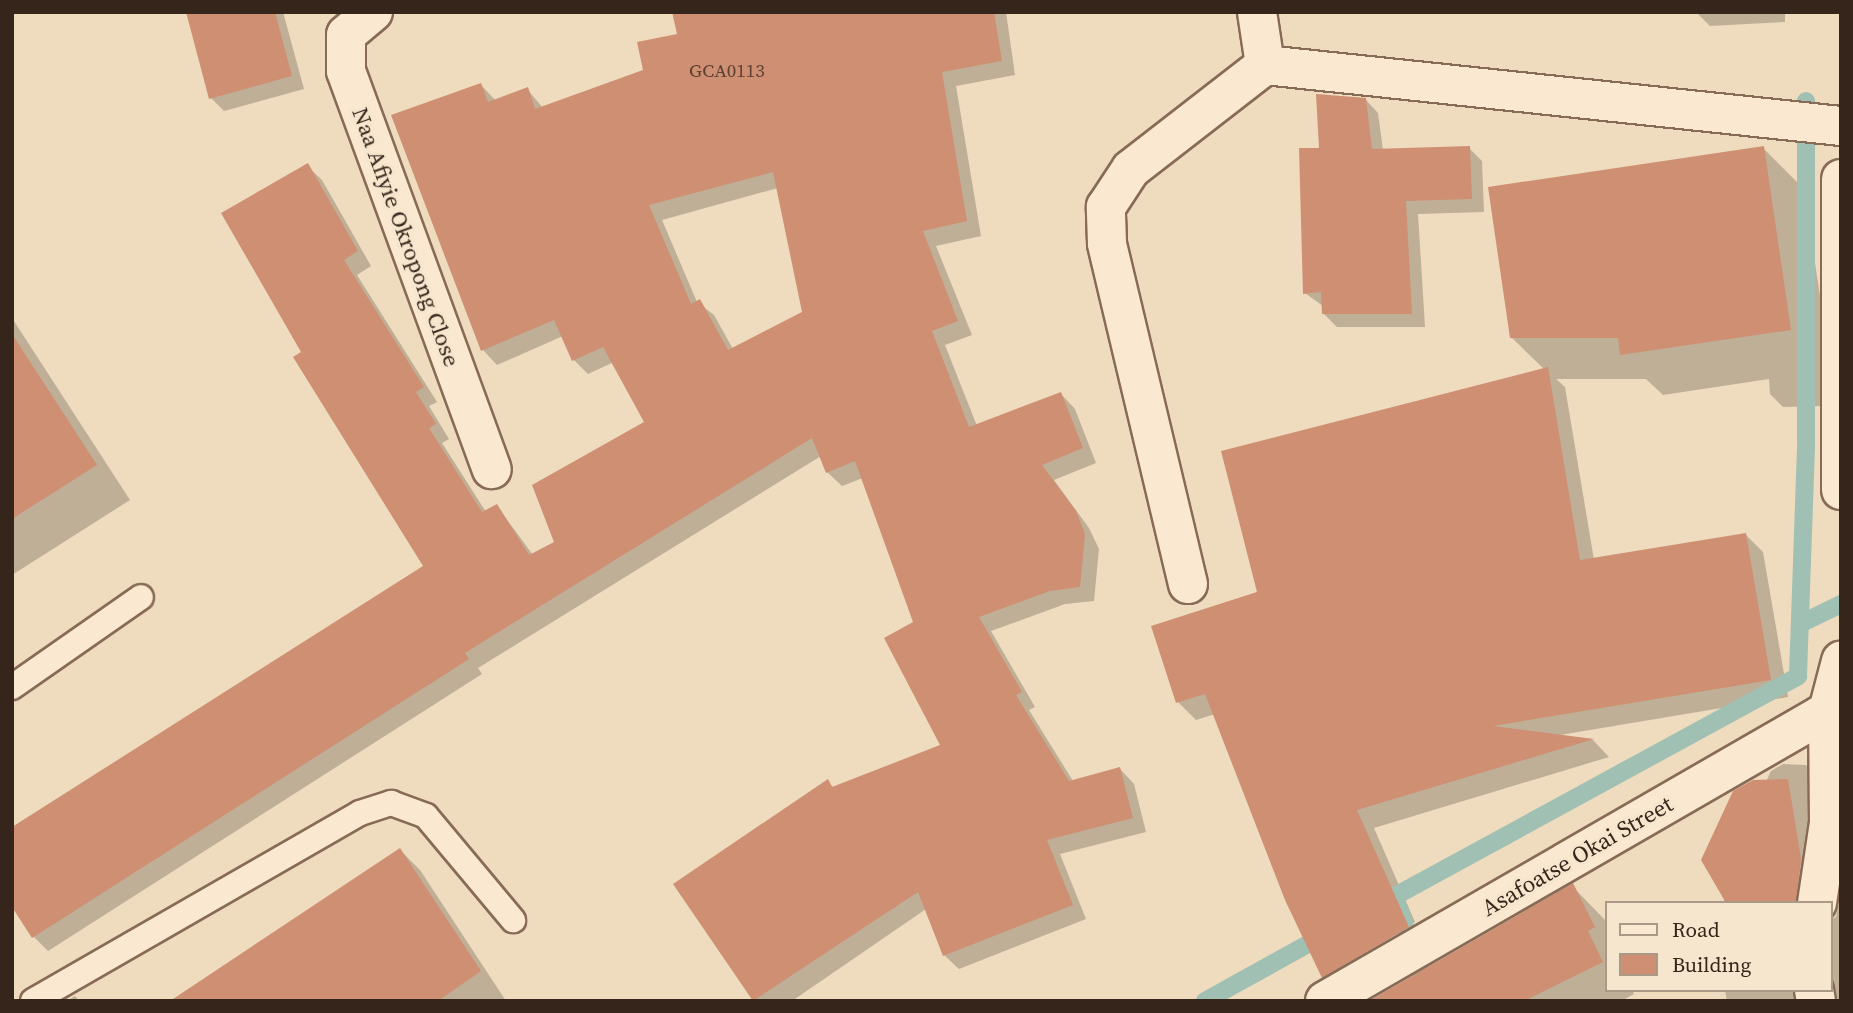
<!DOCTYPE html>
<style>
body{margin:0}
#map{position:relative;width:1853px;height:1013px;overflow:hidden;background:#efdbbd;font-family:"Source Serif 4",serif}
div>[style]{position:absolute}
.shadow>*{inset:0;background:#0003}
.stream>*{height:18px;margin:-9px;padding:0 9px;transform-origin:9px;border-radius:9px;background:#a1c0b4}
.building>*{inset:0;background:#cf8f72}
.roads{filter:drop-shadow(2px 0 #876b56) drop-shadow(-2px 0 #876b56) drop-shadow(0 2px #876b56) drop-shadow(0 -2px #876b56)}
.lane>*{height:24px;margin:-12px;padding:0 12px;transform-origin:12px;border-radius:12px;background:#fae9d0}
.street>*{height:38px;margin:-19px;padding:0 19px;transform-origin:19px;border-radius:19px;background:#fae9d0}
span{translate:-50% -50%;white-space:nowrap;text-align:center;line-height:1.15;-webkit-text-stroke:6px #f6e6cd;paint-order:stroke}
.number-label{font-size:19px;color:#5c4031}
.number-label span{-webkit-text-stroke-width:0}
.street-label{font-size:23px;color:#36251b}
.frame{position:absolute;inset:0;border:14px solid #36251b;pointer-events:none}
.legend{position:absolute;left:1605px;top:901px;width:228px;height:91px;box-sizing:border-box;background:#f6e6cd;border:2px solid #a99986;margin:0;padding:9px 12px;list-style:none;font-size:21px;color:#36251b}
.legend li{display:flex;align-items:center;gap:14px;height:35px}
.legend b{width:35px;border:2px solid #a99986}
</style>
<div id="map">
<div class="shadow">
<i style="clip-path:polygon(188px 12px,283px 12px,304px 89px,224px 111px,211px 98px)"></i>
<i style="clip-path:polygon(evenodd,674px 12px,1006px 12px,1015px 75px,956px 86px,981px 236px,936px 246px,972px 335px,945px 345px,977px 426px,1061px 394px,1075px 409px,1096px 463px,1054px 480px,1089px 528px,1099px 549px,1094px 601px,1065px 604px,991px 631px,1035px 707px,1029px 710px,1073px 781px,1120px 769px,1134px 784px,1146px 832px,1060px 854px,1086px 919px,959px 969px,944px 955px,926px 909px,792px 1001px,755px 1001px,675px 885px,828px 782px,834px 788px,942px 746px,915px 623px,863px 478px,842px 486px,827px 472px,821px 456px,478px 668px,482px 674px,48px 951px,33px 936px,425px 567px,303px 353px,307px 166px,322px 180px,371px 266px,357px 275px,437px 402px,429px 406px,449px 439px,442px 443px,486px 512px,497px 506px,533px 555px,556px 543px,646px 422px,614px 362px,588px 374px,574px 360px,563px 336px,497px 365px,483px 350px,394px 116px,481px 85px,496px 101px,527px 89px,543px 108px,645px 71px,679px 35px,674px 12px,778px 188px,804px 313px,733px 349px,714px 315px,697px 302px,662px 220px,778px 188px)"></i>
<i style="clip-path:polygon(1696px 12px,1785px 12px,1785px 22px,1710px 26px)"></i>
<i style="clip-path:polygon(1365px 99px,1378px 113px,1383px 150px,1469px 148px,1482px 161px,1484px 212px,1418px 214px,1425px 327px,1337px 327px,1323px 313px,1323px 306px,1305px 293px,1320px 149px)"></i>
<i style="clip-path:polygon(1763px 148px,1804px 189px,1831px 370px,1826px 406px,1783px 407px,1770px 394px,1769px 379px,1663px 395px,1646px 379px,1556px 379px,1565px 387px,1594px 560px,1745px 534px,1763px 552px,1788px 697px,1560px 735px,1593px 740px,1609px 757px,1374px 828px,1415px 922px,1364px 949px,1215px 714px,1196px 720px,1178px 702px,1259px 593px,1545px 370px,1512px 338px)"></i>
<i style="clip-path:polygon(12px 318px,130px 500px,12px 575px)"></i>
<i style="clip-path:polygon(1783px 764px,1806px 765px,1825px 784px,1818px 903px,1725px 903px,1719px 884px,1771px 771px)"></i>
<i style="clip-path:polygon(400px 850px,420px 870px,506px 1001px,174px 1001px)"></i>
<i style="clip-path:polygon(1572px 886px,1606px 921px,1606px 990px,1632px 990px,1634px 994px,1621px 1001px,1379px 1001px)"></i>
<i style="clip-path:polygon(1841px 889px,1841px 1001px,1837px 1001px,1830px 987px,1830px 920px,1836px 917px)"></i>
<i style="clip-path:polygon(1725px 990px,1826px 990px,1813px 1001px,1727px 1001px)"></i>
<i style="clip-path:polygon(75px 996px,79px 1001px,67px 1001px)"></i>
</div>
<div class="stream">
<i style="left:1800px;top:624px;width:46px;rotate:-26deg"></i>
<i style="left:1398px;top:906px;width:68px;rotate:71deg"></i>
<i style="left:1375px;top:907px;width:482px;rotate:-28.6deg"></i>
<i style="left:1798px;top:676px;width:232px;rotate:-88deg"></i>
<i style="left:1806px;top:444px;width:343px;rotate:-90deg"></i>
<i style="left:1205px;top:1001px;width:138px;rotate:-29deg"></i>
</div>
<div class="building">
<i style="clip-path:polygon(186px 12px,275px 12px,292px 76px,209px 99px)"></i>
<i style="clip-path:polygon(evenodd,672px 12px,994px 12px,1002px 61px,942px 72px,967px 221px,923px 231px,958px 321px,932px 331px,969px 427px,1061px 392px,1083px 448px,1042px 465px,1076px 511px,1085px 534px,1080px 587px,1050px 591px,979px 617px,1022px 692px,1016px 695px,1069px 781px,1120px 767px,1133px 818px,1047px 840px,1073px 905px,943px 956px,918px 892px,753px 1001px,673px 884px,828px 779px,832px 787px,940px 745px,884px 638px,913px 622px,855px 461px,826px 473px,812px 438px,465px 653px,469px 659px,32px 938px,12px 907px,12px 827px,423px 566px,293px 357px,301px 352px,221px 213px,308px 163px,358px 251px,344px 260px,424px 387px,416px 392px,436px 424px,429px 428px,482px 512px,497px 504px,529px 555px,554px 542px,532px 485px,644px 422px,603px 347px,572px 361px,554px 320px,481px 351px,391px 115px,481px 83px,488px 102px,528px 87px,535px 109px,643px 70px,637px 42px,677px 34px,672px 12px,773px 172px,802px 312px,728px 350px,700px 299px,691px 304px,649px 205px,773px 172px)"></i>
<i style="clip-path:polygon(1316px 94px,1366px 98px,1372px 149px,1470px 146px,1472px 199px,1406px 201px,1412px 314px,1322px 314px,1321px 292px,1303px 294px,1299px 148px,1319px 148px)"></i>
<i style="clip-path:polygon(1764px 146px,1791px 330px,1620px 355px,1618px 338px,1510px 338px,1488px 187px)"></i>
<i style="clip-path:polygon(12px 334px,97px 465px,12px 519px)"></i>
<i style="clip-path:polygon(1548px 367px,1580px 560px,1746px 533px,1771px 680px,1493px 726px,1594px 739px,1357px 810px,1409px 927px,1322px 978px,1285px 900px,1205px 694px,1176px 703px,1151px 626px,1257px 592px,1221px 451px)"></i>
<i style="clip-path:polygon(1788px 779px,1801px 859px,1796px 903px,1726px 903px,1701px 860px,1733px 791px,1753px 780px)"></i>
<i style="clip-path:polygon(400px 848px,481px 971px,438px 1001px,170px 1001px)"></i>
<i style="clip-path:polygon(1573px 883px,1595px 927px,1588px 931px,1603px 962px,1524px 1001px,1369px 1001px)"></i>
</div>
<div class="roads">
<div class="lane">
<i style="left:12px;top:687px;width:157px;rotate:-34.9deg"></i>
<i style="left:33px;top:1001px;width:377px;rotate:-29.9deg"></i>
<i style="left:360px;top:813px;width:33px;rotate:-18deg"></i>
<i style="left:391px;top:803px;width:37px;rotate:20deg"></i>
<i style="left:426px;top:816px;width:136px;rotate:50.1deg"></i>
</div>
<div class="street">
<i style="left:373px;top:12px;width:35px;rotate:140deg"></i>
<i style="left:346px;top:35px;width:36px;rotate:90deg"></i>
<i style="left:346px;top:71px;width:424px;rotate:69.9deg"></i>
<i style="left:1257px;top:12px;width:54px;rotate:81.4deg"></i>
<i style="left:1265px;top:65px;width:579px;rotate:6.05deg"></i>
<i style="left:1841px;top:179px;width:311px;rotate:90deg"></i>
<i style="left:1188px;top:584px;width:350px;rotate:-103.4deg"></i>
<i style="left:1107px;top:243px;width:36px;rotate:-92deg"></i>
<i style="left:1106px;top:207px;width:45px;rotate:-56.7deg"></i>
<i style="left:1131px;top:169px;width:170px;rotate:-37.8deg"></i>
<i style="left:1817px;top:903px;width:81px;rotate:-81.5deg"></i>
<i style="left:1829px;top:823px;width:112px;rotate:-90.5deg"></i>
<i style="left:1828px;top:711px;width:52px;rotate:-75.4deg"></i>
<i style="left:1814px;top:990px;width:11px;rotate:80deg"></i>
<i style="left:1325px;top:1001px;width:581px;rotate:-29.97deg"></i>
</div>
</div>
<div class="number-label">
<span style="left:727px;top:71px">GCA0113</span>
</div>
<div class="street-label">
<span style="left:406px;top:237px;rotate:70deg">Naa Afiyie Okropong Close</span>
<span style="left:1577px;top:856px;rotate:-30deg">Asafoatse Okai Street</span>
</div>
<div class="frame"></div>
<ul class="legend">
<li><b style="height:9px;background:#fae9d0"></b>Road</li>
<li><b style="height:19px;background:#cf8f72"></b>Building</li>
</ul>
</div>
